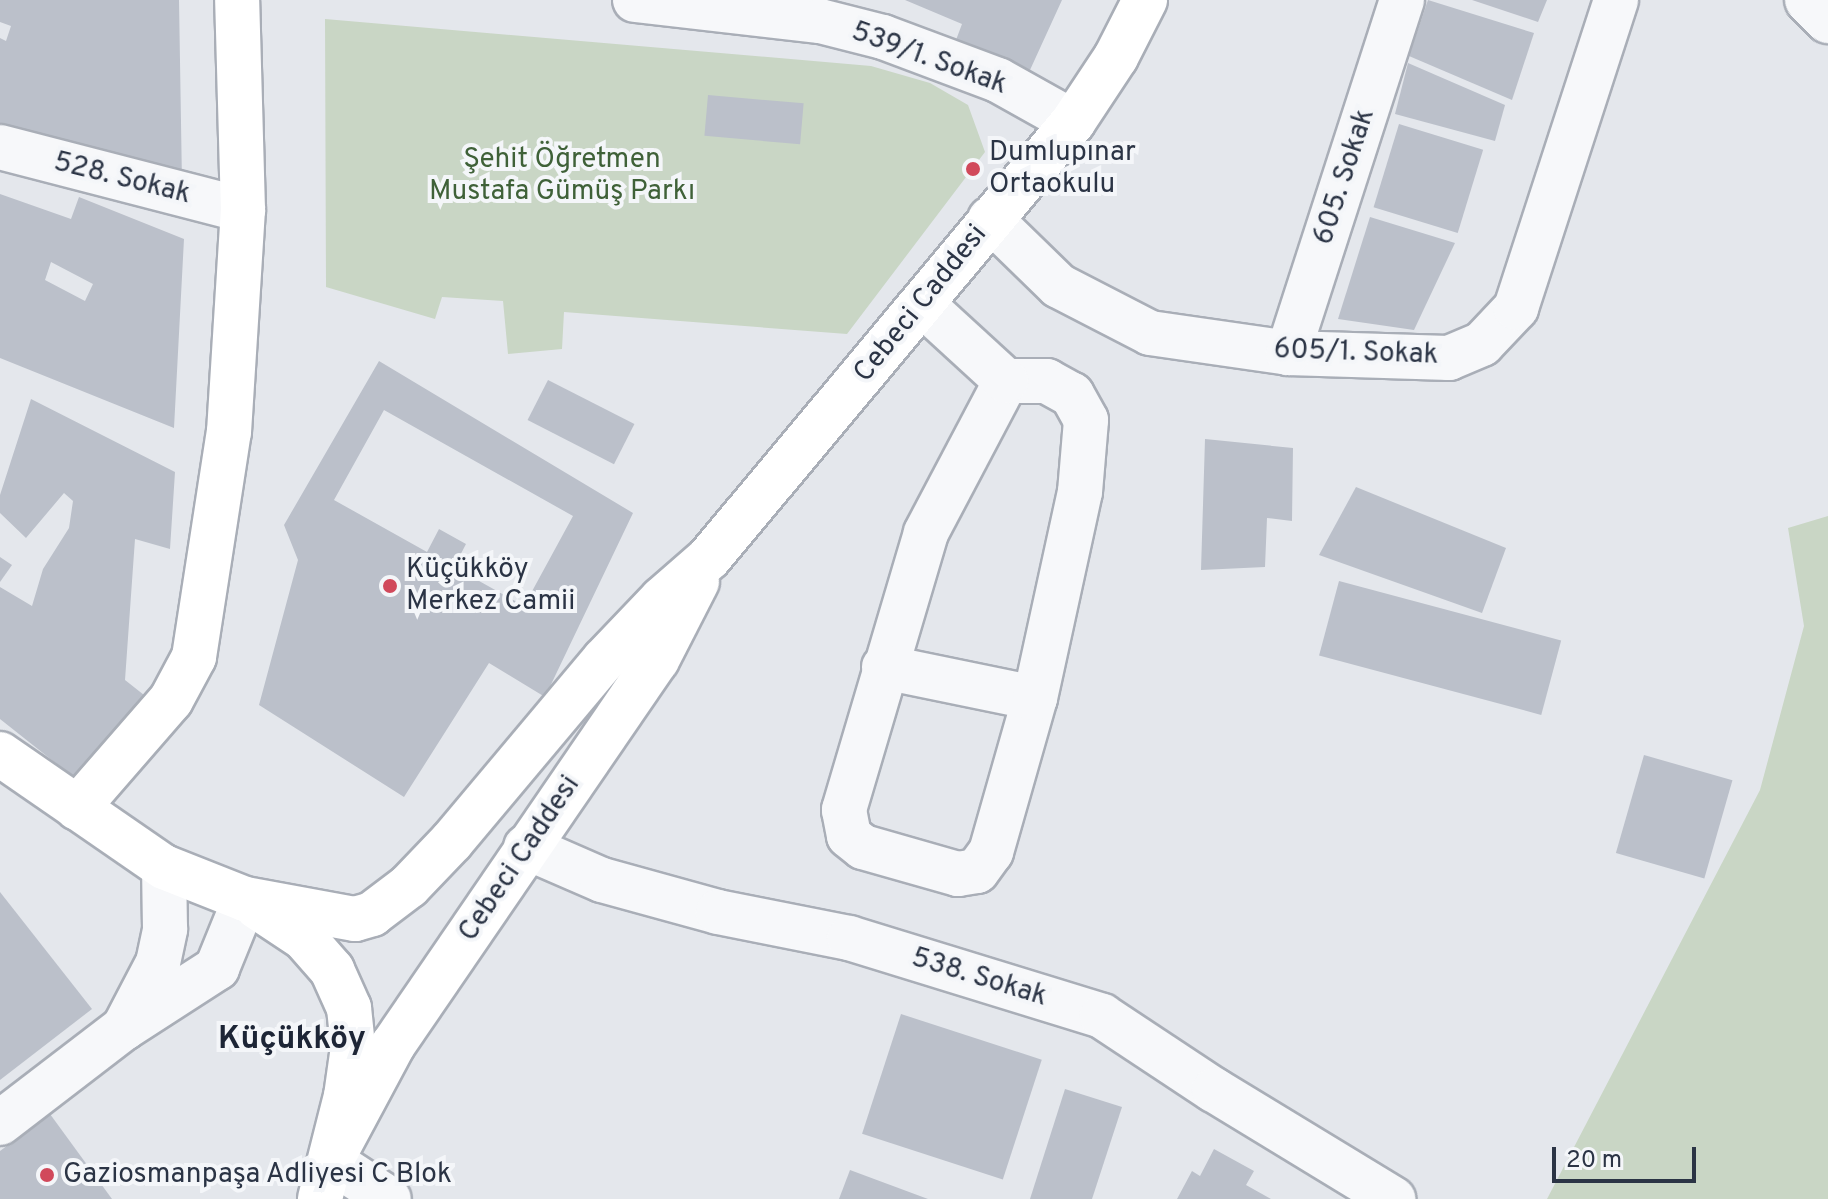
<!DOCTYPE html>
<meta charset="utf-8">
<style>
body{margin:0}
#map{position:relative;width:1828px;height:1199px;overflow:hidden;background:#e4e7ec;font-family:Overpass,sans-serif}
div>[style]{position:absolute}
.green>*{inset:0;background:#c9d6c5}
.building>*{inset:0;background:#bbc0ca;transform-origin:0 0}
.roads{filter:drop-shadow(2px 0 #a9aeb7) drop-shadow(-2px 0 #a9aeb7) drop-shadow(0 2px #a9aeb7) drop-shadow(0 -2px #a9aeb7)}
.minor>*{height:44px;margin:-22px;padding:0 22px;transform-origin:22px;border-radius:22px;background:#f7f8fa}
.major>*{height:44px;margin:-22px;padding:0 22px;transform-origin:22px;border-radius:22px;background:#fff}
.dots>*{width:22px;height:22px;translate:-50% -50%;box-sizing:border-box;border:4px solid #f4f6f9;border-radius:50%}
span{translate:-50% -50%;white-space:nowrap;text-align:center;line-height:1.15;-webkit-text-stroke:8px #f4f6f9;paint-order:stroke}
.street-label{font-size:28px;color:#2b3445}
.poi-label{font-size:28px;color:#2b3445}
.left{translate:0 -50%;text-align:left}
.park-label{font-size:28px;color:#3f6138}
.quarter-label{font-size:32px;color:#1d2536;font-weight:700}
.scale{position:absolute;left:1552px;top:1147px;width:144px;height:36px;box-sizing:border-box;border:4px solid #2b3445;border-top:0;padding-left:10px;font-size:24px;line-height:28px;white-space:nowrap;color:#2b3445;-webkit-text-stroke:6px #f4f6f9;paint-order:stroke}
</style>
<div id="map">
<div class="green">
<i style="clip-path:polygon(325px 19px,871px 66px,930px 83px,968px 105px,985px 152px,847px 334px,564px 312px,562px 349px,508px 354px,503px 301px,442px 297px,435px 319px,326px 287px)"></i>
<i style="clip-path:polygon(1828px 516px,1828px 1199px,1547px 1199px,1760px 790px,1804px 626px,1788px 528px)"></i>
</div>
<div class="building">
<i style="clip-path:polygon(0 0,179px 0,182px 183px,0 123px,0 38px,6px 41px,11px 26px,0 22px)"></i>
<i style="clip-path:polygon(905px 0,1062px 0,1030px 70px,953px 48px,962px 24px)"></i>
<i style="clip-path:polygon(1428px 0,1534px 33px,1512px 100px,1409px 56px)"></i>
<i style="clip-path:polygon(1472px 0,1547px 0,1538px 22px)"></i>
<i style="clip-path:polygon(1408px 63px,1505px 105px,1495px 141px,1395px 114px)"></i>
<i style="left:708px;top:95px;width:96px;height:41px;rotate:5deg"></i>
<i style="left:1399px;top:124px;width:88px;height:87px;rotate:17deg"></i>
<i style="clip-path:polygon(evenodd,0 194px,71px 219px,79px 197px,184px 239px,174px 428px,0 358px,0 194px,51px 262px,93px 284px,85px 301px,45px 280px,51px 262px)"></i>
<i style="clip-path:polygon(1370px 217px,1455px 243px,1414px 330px,1338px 319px)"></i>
<i style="clip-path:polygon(evenodd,379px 361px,633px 513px,545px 697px,489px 663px,404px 797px,259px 705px,298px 560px,284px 525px,379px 361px,384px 410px,573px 516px,524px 606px,454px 567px,466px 544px,439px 529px,427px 552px,334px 500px,384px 410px)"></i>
<i style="left:548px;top:380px;width:97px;height:45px;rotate:27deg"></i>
<i style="clip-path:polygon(31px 399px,175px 472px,170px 549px,135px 539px,125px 680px,144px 695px,77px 780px,0 719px,0 587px,32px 606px,43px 569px,69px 528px,73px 501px,64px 493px,26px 538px,0 513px,0 495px)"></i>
<i style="clip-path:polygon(1205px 439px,1293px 448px,1292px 521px,1267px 518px,1265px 567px,1201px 570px)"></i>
<i style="clip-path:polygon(1356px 487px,1506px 548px,1482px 613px,1319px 555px)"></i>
<i style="clip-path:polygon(0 557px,12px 565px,0 582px)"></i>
<i style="left:1339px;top:581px;width:230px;height:77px;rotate:15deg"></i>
<i style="left:1644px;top:755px;width:92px;height:102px;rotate:16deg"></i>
<i style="clip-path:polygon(0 892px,92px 1009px,0 1080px)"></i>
<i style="left:901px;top:1014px;width:148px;height:126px;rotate:18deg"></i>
<i style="clip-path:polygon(1065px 1089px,1122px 1107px,1092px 1199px,1030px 1199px)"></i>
<i style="clip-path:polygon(50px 1114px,112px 1199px,0 1199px,0 1151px)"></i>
<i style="clip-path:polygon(1214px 1149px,1254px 1171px,1246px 1185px,1271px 1199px,1177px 1199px,1192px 1171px,1200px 1176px)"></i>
<i style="clip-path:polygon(850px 1170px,928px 1199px,839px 1199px)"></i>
</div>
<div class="roads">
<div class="minor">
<i style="left:635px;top:0;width:186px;rotate:6.5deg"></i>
<i style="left:820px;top:21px;width:65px;rotate:14.3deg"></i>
<i style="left:883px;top:37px;width:123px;rotate:20.5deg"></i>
<i style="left:998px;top:80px;width:86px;rotate:29.2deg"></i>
<i style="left:1807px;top:0;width:30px;rotate:45deg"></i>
<i style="left:0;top:147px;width:251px;rotate:14.5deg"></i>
<i style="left:990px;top:219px;width:96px;rotate:44.2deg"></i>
<i style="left:1059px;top:286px;width:102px;rotate:27.3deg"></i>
<i style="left:1150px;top:333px;width:139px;rotate:8.2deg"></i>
<i style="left:1288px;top:353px;width:161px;rotate:1.8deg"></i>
<i style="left:1449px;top:358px;width:36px;rotate:-23deg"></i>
<i style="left:1482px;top:344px;width:50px;rotate:-46.6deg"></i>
<i style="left:1516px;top:308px;width:324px;rotate:-72deg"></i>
<i style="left:1288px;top:353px;width:371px;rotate:-72.1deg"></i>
<i style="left:1006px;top:381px;width:172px;rotate:117.8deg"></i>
<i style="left:926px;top:533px;width:289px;rotate:106.5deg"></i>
<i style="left:844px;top:810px;width:26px;rotate:79deg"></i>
<i style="left:849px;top:836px;width:18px;rotate:38deg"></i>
<i style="left:863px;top:847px;width:99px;rotate:15.9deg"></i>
<i style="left:958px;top:874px;width:19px;rotate:-9deg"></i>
<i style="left:977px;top:871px;width:24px;rotate:-54deg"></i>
<i style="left:991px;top:852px;width:160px;rotate:-74.1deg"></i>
<i style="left:884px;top:667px;width:154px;rotate:11.6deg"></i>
<i style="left:1035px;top:698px;width:211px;rotate:-77.7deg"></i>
<i style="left:1080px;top:492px;width:72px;rotate:-85.2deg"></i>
<i style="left:1086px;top:420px;width:29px;rotate:-119deg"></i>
<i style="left:1072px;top:395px;width:29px;rotate:-151deg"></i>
<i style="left:1047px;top:381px;width:41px;rotate:180deg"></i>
<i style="left:1006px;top:381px;width:114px;rotate:-137.5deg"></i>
<i style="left:526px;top:847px;width:83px;rotate:23.5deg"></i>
<i style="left:602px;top:880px;width:120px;rotate:15.4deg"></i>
<i style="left:718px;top:912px;width:134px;rotate:11.2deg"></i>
<i style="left:849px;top:938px;width:265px;rotate:17.1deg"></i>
<i style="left:1102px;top:1016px;width:134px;rotate:33.5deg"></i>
<i style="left:1214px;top:1090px;width:210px;rotate:31.3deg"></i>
<i style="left:124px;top:1028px;width:73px;rotate:-62.4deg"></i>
<i style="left:158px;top:963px;width:35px;rotate:-78deg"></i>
<i style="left:165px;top:929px;width:62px;rotate:-90.9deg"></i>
<i style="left:0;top:1123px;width:156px;rotate:-37.5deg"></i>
<i style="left:124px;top:1028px;width:111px;rotate:-32.8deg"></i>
<i style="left:217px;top:968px;width:74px;rotate:-67.9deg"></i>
<i style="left:331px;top:1161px;width:69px;rotate:33.2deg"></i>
</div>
<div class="major">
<i style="left:0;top:754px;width:199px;rotate:34.6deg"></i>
<i style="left:164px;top:867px;width:87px;rotate:21.6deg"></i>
<i style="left:245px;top:899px;width:112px;rotate:10.3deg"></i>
<i style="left:355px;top:919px;width:18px;rotate:-16deg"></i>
<i style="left:372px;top:914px;width:46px;rotate:-37.1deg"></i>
<i style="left:409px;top:886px;width:62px;rotate:-46.3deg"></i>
<i style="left:452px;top:841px;width:236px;rotate:-50deg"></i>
<i style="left:604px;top:660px;width:84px;rotate:-46.4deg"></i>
<i style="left:662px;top:599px;width:62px;rotate:-41.1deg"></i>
<i style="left:709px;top:558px;width:568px;rotate:-50.14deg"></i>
<i style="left:1073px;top:122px;width:78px;rotate:-56.5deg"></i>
<i style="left:1116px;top:57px;width:64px;rotate:-63deg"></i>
<i style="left:77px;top:808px;width:143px;rotate:-49deg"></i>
<i style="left:171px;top:700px;width:49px;rotate:-61.9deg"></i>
<i style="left:194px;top:657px;width:228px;rotate:-81.2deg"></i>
<i style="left:229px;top:432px;width:222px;rotate:-86.4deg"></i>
<i style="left:243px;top:210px;width:210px;rotate:-91.6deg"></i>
<i style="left:257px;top:907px;width:56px;rotate:33.4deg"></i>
<i style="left:304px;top:938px;width:43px;rotate:48.8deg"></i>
<i style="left:332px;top:970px;width:42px;rotate:65.9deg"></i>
<i style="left:349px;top:1008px;width:39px;rotate:84deg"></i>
<i style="left:353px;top:1047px;width:49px;rotate:98.1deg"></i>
<i style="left:346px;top:1096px;width:106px;rotate:104.2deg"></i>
<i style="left:331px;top:1161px;width:132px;rotate:-61.9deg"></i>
<i style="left:393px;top:1045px;width:467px;rotate:-55.6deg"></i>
<i style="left:657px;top:660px;width:88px;rotate:-62.9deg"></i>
</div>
</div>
<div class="dots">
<i style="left:973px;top:169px;background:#d1495b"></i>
<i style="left:390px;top:586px;background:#d1495b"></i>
<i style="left:47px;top:1175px;background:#d1495b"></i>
</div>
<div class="street-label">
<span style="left:929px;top:59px;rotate:20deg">539/1. Sokak</span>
<span style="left:1345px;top:177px;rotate:-72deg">605. Sokak</span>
<span style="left:122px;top:179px;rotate:14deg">528. Sokak</span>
<span style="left:921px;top:304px;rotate:-51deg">Cebeci Caddesi</span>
<span style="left:1356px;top:353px;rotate:2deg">605/1. Sokak</span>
<span style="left:520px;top:859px;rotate:-56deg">Cebeci Caddesi</span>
<span style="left:979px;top:978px;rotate:17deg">538. Sokak</span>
</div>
<div class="poi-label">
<span class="left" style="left:989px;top:169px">Dumlupınar<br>Ortaokulu</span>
<span class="left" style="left:406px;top:586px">Küçükköy<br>Merkez Camii</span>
<span class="left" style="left:63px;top:1175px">Gaziosmanpaşa Adliyesi C Blok</span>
</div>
<div class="park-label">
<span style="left:562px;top:176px">Şehit Öğretmen<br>Mustafa Gümüş Parkı</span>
</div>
<div class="quarter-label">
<span style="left:292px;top:1040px">Küçükköy</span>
</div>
<div class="scale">20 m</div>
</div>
